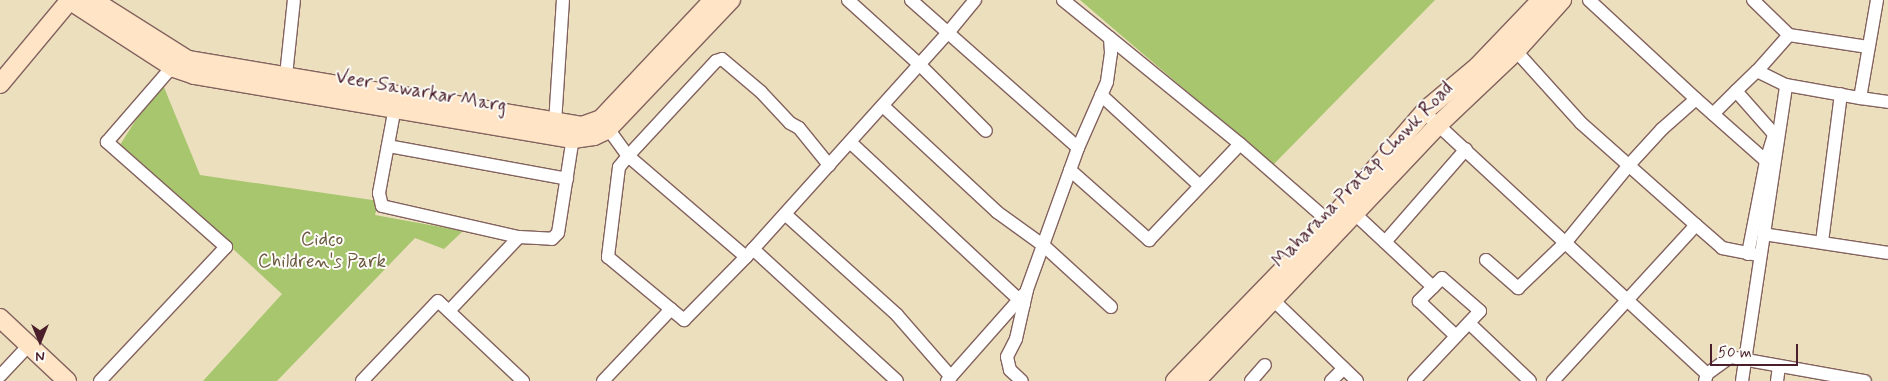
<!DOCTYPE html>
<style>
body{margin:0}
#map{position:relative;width:1888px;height:381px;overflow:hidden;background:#ecdfbe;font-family:Mynerve,sans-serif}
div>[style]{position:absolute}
.green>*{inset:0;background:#a7c66e}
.roads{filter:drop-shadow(1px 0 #83625e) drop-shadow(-1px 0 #83625e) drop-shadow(0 1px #83625e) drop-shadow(0 -1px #83625e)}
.street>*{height:12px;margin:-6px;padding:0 6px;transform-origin:6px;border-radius:6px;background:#fff}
.secondary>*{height:18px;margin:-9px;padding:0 9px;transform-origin:9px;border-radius:9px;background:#ffe4c6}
span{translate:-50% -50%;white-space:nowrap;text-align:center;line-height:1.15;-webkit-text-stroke:4px #fdfcf7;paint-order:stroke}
.street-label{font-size:19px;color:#4a1f2b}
.park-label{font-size:19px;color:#6b5942}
.north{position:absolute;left:15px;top:316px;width:50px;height:50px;-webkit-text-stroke:4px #fdfcf7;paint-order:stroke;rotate:180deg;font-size:14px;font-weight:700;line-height:20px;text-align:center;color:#4a1f2b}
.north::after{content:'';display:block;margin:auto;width:18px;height:22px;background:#4a1f2b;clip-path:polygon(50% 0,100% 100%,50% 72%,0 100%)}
.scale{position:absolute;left:1710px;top:344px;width:88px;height:22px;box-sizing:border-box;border:2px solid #4a1f2b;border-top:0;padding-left:6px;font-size:15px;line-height:18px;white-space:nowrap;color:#4a1f2b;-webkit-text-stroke:4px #fdfcf7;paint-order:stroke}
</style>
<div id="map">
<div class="green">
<i style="clip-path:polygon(1080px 0,1435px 0,1273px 165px)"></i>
<i style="clip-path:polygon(161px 80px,200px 175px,379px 201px,375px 215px,463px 231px,444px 249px,415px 238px,277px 381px,203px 381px,282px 294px,120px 145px)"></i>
</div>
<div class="roads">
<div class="street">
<i style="left:848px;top:0;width:97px;rotate:42.1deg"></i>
<i style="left:920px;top:65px;width:93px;rotate:45deg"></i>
<i style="left:911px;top:0;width:223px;rotate:41.5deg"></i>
<i style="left:1078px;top:148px;width:151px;rotate:109.8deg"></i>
<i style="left:1027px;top:290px;width:50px;rotate:102.7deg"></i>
<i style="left:1016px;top:339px;width:20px;rotate:117deg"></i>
<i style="left:1007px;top:357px;width:13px;rotate:77deg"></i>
<i style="left:1010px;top:370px;width:16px;rotate:43deg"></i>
<i style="left:1063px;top:0;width:60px;rotate:39deg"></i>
<i style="left:1110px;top:38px;width:15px;rotate:86deg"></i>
<i style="left:1111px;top:53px;width:29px;rotate:98deg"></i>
<i style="left:1107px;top:82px;width:72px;rotate:113.7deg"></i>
<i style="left:1589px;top:0;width:146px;rotate:42.8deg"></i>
<i style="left:1696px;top:99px;width:94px;rotate:41.5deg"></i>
<i style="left:1753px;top:0;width:50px;rotate:44.2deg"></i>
<i style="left:1789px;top:35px;width:48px;rotate:131.6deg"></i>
<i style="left:1757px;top:71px;width:32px;rotate:26deg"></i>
<i style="left:1877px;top:0;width:99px;rotate:99.8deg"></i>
<i style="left:1860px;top:98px;width:28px;rotate:8deg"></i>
<i style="left:1789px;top:35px;width:80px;rotate:8.6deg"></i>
<i style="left:1110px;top:38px;width:168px;rotate:39.2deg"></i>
<i style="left:1240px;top:144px;width:125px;rotate:41.1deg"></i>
<i style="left:1516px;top:51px;width:97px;rotate:47.9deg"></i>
<i style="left:1581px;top:123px;width:154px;rotate:41.6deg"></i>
<i style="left:1696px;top:225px;width:212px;rotate:132.5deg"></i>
<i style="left:285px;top:85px;width:85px;rotate:-84deg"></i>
<i style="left:1101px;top:95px;width:134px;rotate:42.6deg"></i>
<i style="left:396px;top:102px;width:93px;rotate:100.6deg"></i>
<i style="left:379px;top:193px;width:13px;rotate:77deg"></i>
<i style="left:382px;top:206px;width:140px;rotate:12.8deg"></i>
<i style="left:519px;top:237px;width:33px;rotate:3deg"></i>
<i style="left:552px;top:239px;width:8px;rotate:-45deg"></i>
<i style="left:558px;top:233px;width:103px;rotate:-81.1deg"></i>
<i style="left:883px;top:106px;width:156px;rotate:42.9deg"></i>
<i style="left:997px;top:212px;width:57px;rotate:35.7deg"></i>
<i style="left:1043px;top:245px;width:92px;rotate:42.4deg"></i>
<i style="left:1424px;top:112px;width:386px;rotate:42.8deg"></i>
<i style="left:1707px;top:374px;width:7px;rotate:106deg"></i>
<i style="left:1713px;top:114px;width:33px;rotate:-45deg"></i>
<i style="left:555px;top:123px;width:123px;rotate:-86.3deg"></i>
<i style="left:604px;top:123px;width:41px;rotate:54deg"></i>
<i style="left:628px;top:156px;width:14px;rotate:129deg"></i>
<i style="left:619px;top:167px;width:91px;rotate:97deg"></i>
<i style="left:608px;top:257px;width:99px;rotate:39.7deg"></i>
<i style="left:684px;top:320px;width:88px;rotate:-45.5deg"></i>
<i style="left:746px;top:257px;width:300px;rotate:-48deg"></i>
<i style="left:947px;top:34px;width:44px;rotate:-50.5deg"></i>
<i style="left:850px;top:142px;width:238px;rotate:43deg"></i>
<i style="left:388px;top:146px;width:182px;rotate:10.4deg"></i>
<i style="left:1070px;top:170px;width:106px;rotate:41.5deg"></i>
<i style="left:1149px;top:240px;width:132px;rotate:-46.5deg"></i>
<i style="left:785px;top:214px;width:151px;rotate:42deg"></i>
<i style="left:897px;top:315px;width:82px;rotate:48.9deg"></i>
<i style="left:1355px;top:214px;width:107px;rotate:43.1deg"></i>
<i style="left:1696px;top:225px;width:35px;rotate:41deg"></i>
<i style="left:1722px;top:248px;width:33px;rotate:11deg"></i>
<i style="left:1763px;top:234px;width:126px;rotate:8.6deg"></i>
<i style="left:1385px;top:242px;width:123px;rotate:-48.9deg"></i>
<i style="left:1822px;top:242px;width:149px;rotate:-82.7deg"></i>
<i style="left:753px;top:249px;width:195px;rotate:42.5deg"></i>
<i style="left:1748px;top:254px;width:95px;rotate:-79deg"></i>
<i style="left:1766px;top:161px;width:28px;rotate:-73deg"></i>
<i style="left:1774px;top:134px;width:57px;rotate:-131.5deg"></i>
<i style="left:1736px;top:91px;width:29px;rotate:-44deg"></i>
<i style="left:746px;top:257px;width:155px;rotate:-139.4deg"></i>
<i style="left:628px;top:156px;width:129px;rotate:-47.2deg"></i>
<i style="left:716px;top:61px;width:6px;rotate:-18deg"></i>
<i style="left:722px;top:59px;width:51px;rotate:40.2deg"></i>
<i style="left:761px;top:92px;width:42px;rotate:46.9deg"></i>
<i style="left:790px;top:123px;width:10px;rotate:29deg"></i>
<i style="left:799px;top:128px;width:48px;rotate:51deg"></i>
<i style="left:1486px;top:260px;width:43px;rotate:41.2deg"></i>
<i style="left:1518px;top:288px;width:66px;rotate:-43.8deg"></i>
<i style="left:1566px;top:242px;width:99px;rotate:-50.7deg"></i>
<i style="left:1629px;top:165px;width:49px;rotate:-47.5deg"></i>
<i style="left:1662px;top:129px;width:45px;rotate:-41.4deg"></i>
<i style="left:1267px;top:294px;width:125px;rotate:44deg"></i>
<i style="left:449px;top:311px;width:102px;rotate:-46.6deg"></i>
<i style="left:1469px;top:323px;width:84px;rotate:43.6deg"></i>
<i style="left:1707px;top:374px;width:29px;rotate:-36deg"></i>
<i style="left:1730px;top:357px;width:137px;rotate:10.1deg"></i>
<i style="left:0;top:376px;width:42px;rotate:-46.9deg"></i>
<i style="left:100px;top:381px;width:184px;rotate:-46.8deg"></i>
<i style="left:226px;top:247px;width:159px;rotate:-138.6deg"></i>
<i style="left:107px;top:142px;width:99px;rotate:-49.1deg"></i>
<i style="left:362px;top:381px;width:110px;rotate:-46.5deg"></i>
<i style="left:438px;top:301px;width:117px;rotate:43.3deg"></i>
<i style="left:603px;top:381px;width:99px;rotate:-46.6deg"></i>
<i style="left:947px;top:381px;width:116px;rotate:-48.5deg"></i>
<i style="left:1251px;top:381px;width:21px;rotate:-49deg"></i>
<i style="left:1331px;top:381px;width:18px;rotate:-45deg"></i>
<i style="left:1414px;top:381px;width:96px;rotate:-46.7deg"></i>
<i style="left:1480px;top:311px;width:50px;rotate:-139deg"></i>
<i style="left:1442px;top:278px;width:33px;rotate:135deg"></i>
<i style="left:1419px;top:301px;width:51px;rotate:43.4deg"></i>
<i style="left:1742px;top:381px;width:299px;rotate:-81.5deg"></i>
<i style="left:1786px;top:85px;width:75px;rotate:10deg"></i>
<i style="left:1777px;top:381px;width:15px;rotate:-82deg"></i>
</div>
<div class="secondary">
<i style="left:69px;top:0;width:125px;rotate:32.9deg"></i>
<i style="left:174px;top:68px;width:21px;rotate:19deg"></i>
<i style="left:194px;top:75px;width:384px;rotate:9.6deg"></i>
<i style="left:573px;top:139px;width:21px;rotate:-8deg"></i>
<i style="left:594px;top:136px;width:14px;rotate:-25deg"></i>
<i style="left:607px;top:130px;width:180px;rotate:-46.4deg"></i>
<i style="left:93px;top:0;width:112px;rotate:32.3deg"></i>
<i style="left:188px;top:60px;width:399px;rotate:9.5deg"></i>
<i style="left:582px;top:126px;width:20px;rotate:-20deg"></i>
<i style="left:601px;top:119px;width:163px;rotate:-46.7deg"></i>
<i style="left:0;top:84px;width:109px;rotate:-50.2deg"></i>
<i style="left:0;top:318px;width:92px;rotate:43.2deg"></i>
<i style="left:1175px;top:381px;width:221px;rotate:-45.9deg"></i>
<i style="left:1329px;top:222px;width:150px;rotate:-49.1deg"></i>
<i style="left:1427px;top:109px;width:67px;rotate:-40.1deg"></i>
<i style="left:1478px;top:66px;width:91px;rotate:-46.3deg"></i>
<i style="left:1196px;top:381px;width:352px;rotate:-46.6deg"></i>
<i style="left:1438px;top:125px;width:108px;rotate:-43.5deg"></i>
<i style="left:1516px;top:51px;width:69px;rotate:-48deg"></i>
</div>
</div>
<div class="street-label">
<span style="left:421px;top:92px;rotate:10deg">Veer Sawarkar Marg</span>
<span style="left:1363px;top:175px;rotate:-46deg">Maharana Pratap Chowk Road</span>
</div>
<div class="park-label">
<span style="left:322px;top:251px">Cidco<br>Children's Park</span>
</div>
<div class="north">N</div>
<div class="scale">50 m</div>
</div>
